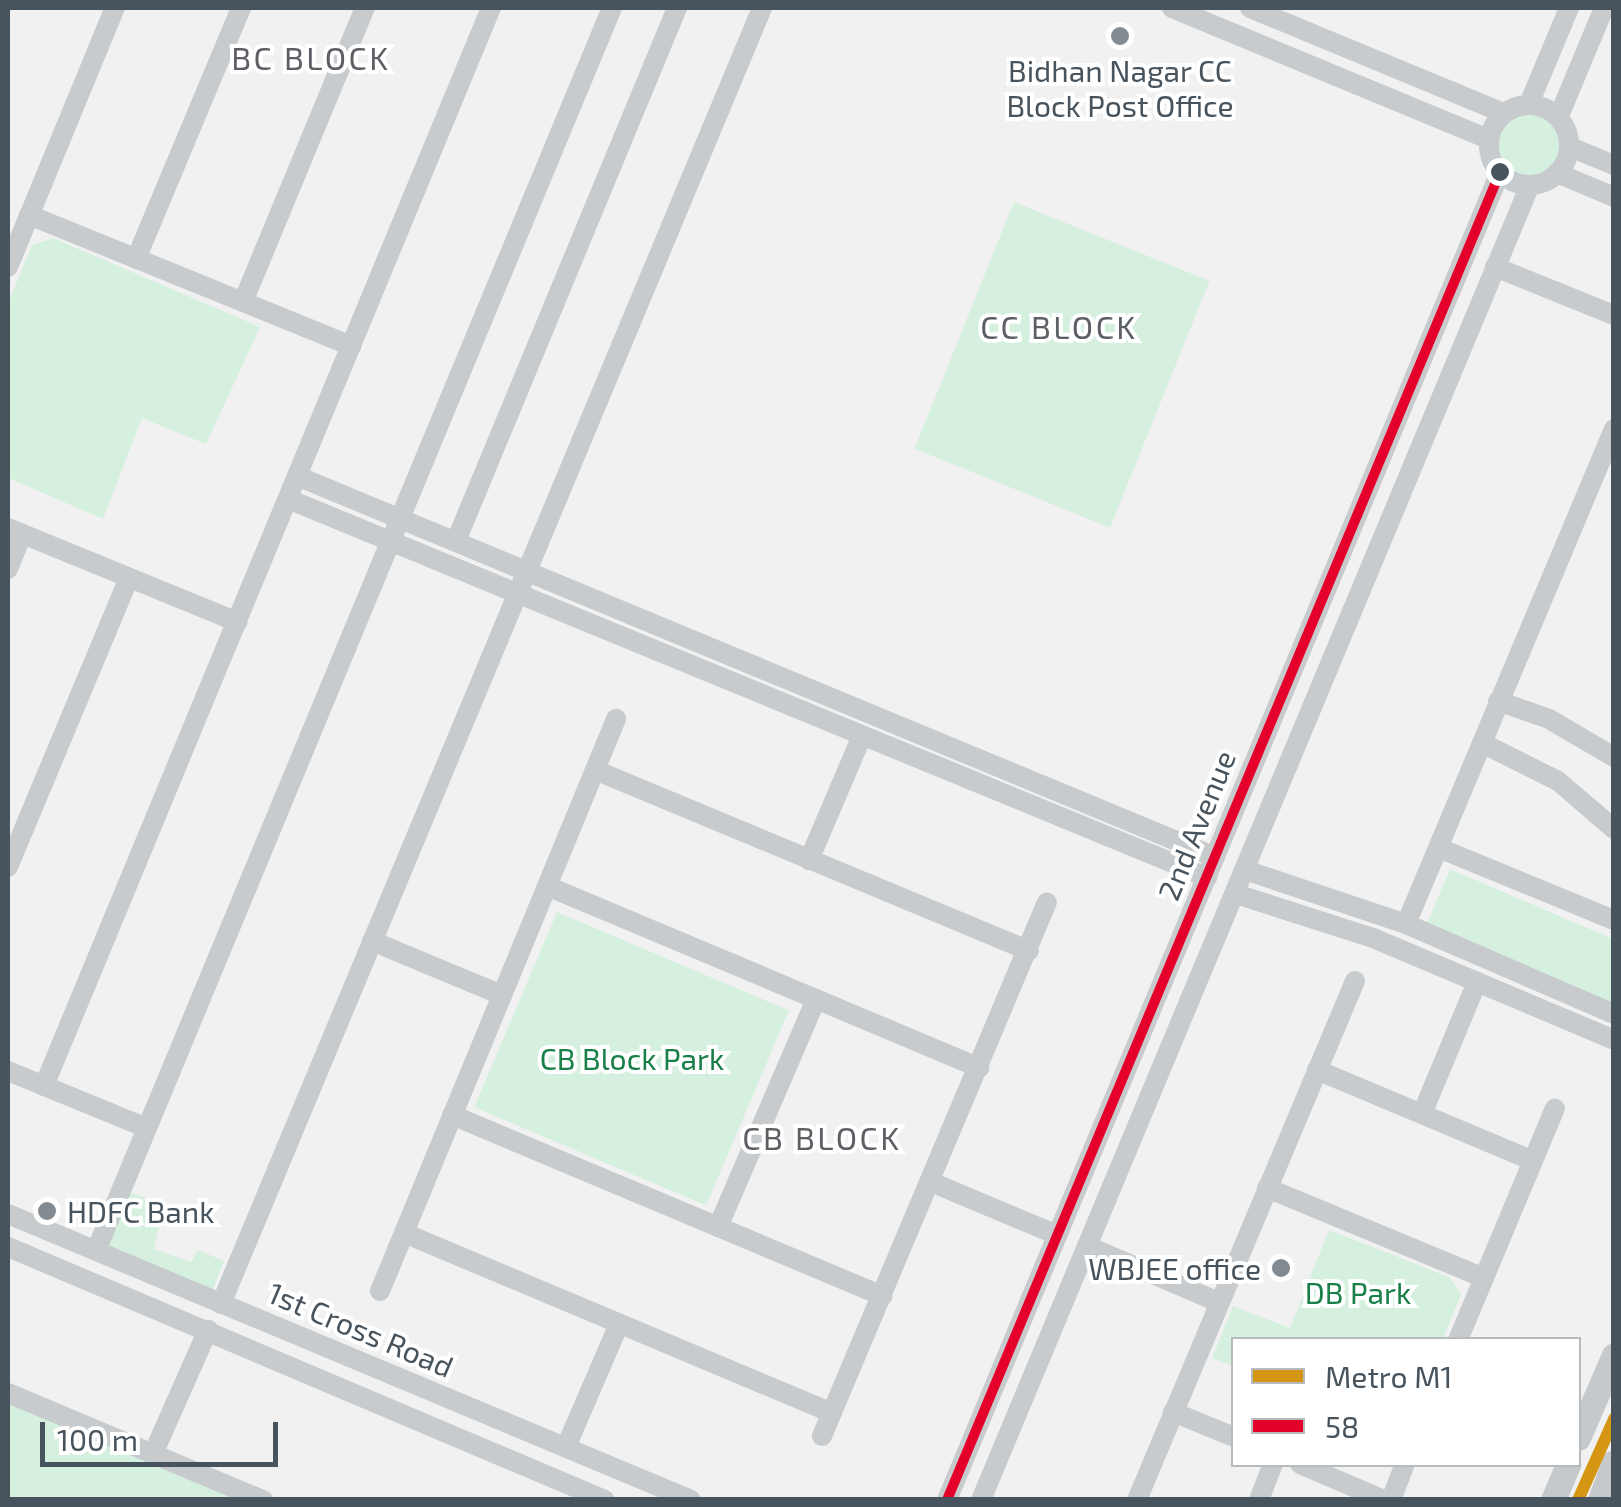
<!DOCTYPE html>
<style>
body{margin:0}
#map{position:relative;width:1621px;height:1507px;overflow:hidden;background:#f1f1f1;font-family:"Exo 2",sans-serif}
div>[style]{position:absolute}
.green>*{inset:0;background:#d6f0df;transform-origin:0 0}
.round{border-radius:50%}
.minor>*{height:20px;margin:-10px;padding:0 10px;transform-origin:10px;border-radius:10px;background:#c8cbcd}
.minor>.ring{margin:-10px;padding:0;box-sizing:content-box;background:none;border:20px solid #c8cbcd;border-radius:50%}
.major>*{height:25px;margin:-12.5px;padding:0 12.5px;transform-origin:12.5px;border-radius:12.5px;background:#c6c9cc}
.bus-1>*{height:10px;margin:-5px;padding:0 5px;transform-origin:5px;border-radius:5px;background:#e4002b}
.metro-1>*{height:12px;margin:-6px;padding:0 6px;transform-origin:6px;border-radius:6px;background:#d49613}
.dots>*{width:28px;height:28px;translate:-50% -50%;box-sizing:border-box;border:5px solid #fff;border-radius:50%}
span{translate:-50% -50%;white-space:nowrap;text-align:center;line-height:1.15;-webkit-text-stroke:8px #fff;paint-order:stroke}
.poi-label{font-size:30px;color:#48545d}
.left{translate:0 -50%;text-align:left}
.right{translate:-100% -50%;text-align:right}
.street-label{font-size:30px;color:#48545d}
.park-label{font-size:30px;color:#187f48}
.neighbourhood-label{font-size:32px;color:#5c6065;letter-spacing:2.5px}
.frame{position:absolute;inset:0;border:10px solid #48545d;pointer-events:none}
.legend{position:absolute;left:1231px;top:1337px;width:350px;height:130px;box-sizing:border-box;background:#fff;border:2px solid #b6bbbe;margin:0;padding:12px 18px;list-style:none;font-size:30px;color:#48545d}
.legend li{display:flex;align-items:center;gap:20px;height:50px}
.legend b{width:50px;border:2px solid #b6bbbe}
.scale{position:absolute;left:40px;top:1422px;width:238px;height:45px;box-sizing:border-box;border:5px solid #48545d;border-top:0;padding-left:12px;font-size:30px;line-height:35px;white-space:nowrap;color:#48545d;-webkit-text-stroke:8px #fff;paint-order:stroke}
</style>
<div id="map">
<div class="green">
<i class="round" style="left:1498px;top:114px;width:62px;height:62px"></i>
<i style="left:1014px;top:202px;width:211px;height:266px;rotate:22deg"></i>
<i style="clip-path:polygon(53px 238px,260px 327px,206px 444px,142px 418px,103px 519px,8px 478px,8px 303px,32px 245px)"></i>
<i style="clip-path:polygon(1450px 869px,1613px 939px,1613px 1011px,1424px 930px)"></i>
<i style="left:557px;top:912px;width:252px;height:212px;rotate:23deg"></i>
<i style="clip-path:polygon(129px 1192px,164px 1204px,154px 1249px,191px 1262px,198px 1250px,224px 1261px,211px 1294px,102px 1249px)"></i>
<i style="clip-path:polygon(1329px 1230px,1449px 1277px,1461px 1294px,1443px 1339px,1234px 1340px,1233px 1366px,1212px 1358px,1233px 1306px,1290px 1328px)"></i>
<i style="clip-path:polygon(8px 1401px,240px 1499px,8px 1499px)"></i>
</div>
<div class="minor">
<i style="left:1172px;top:8px;width:343px;rotate:22.5deg"></i>
<i style="left:1250px;top:8px;width:275px;rotate:22.5deg"></i>
<i style="left:1529px;top:104px;width:104px;rotate:-67.4deg"></i>
<i class="ring" style="left:1489px;top:105px;width:60px;height:60px"></i>
<i style="left:1559px;top:116px;width:117px;rotate:-67.4deg"></i>
<i style="left:1570px;top:147px;width:48px;rotate:22.2deg"></i>
<i style="left:1557px;top:173px;width:62px;rotate:22.8deg"></i>
<i style="left:29px;top:215px;width:348px;rotate:22.1deg"></i>
<i style="left:136px;top:259px;width:272px;rotate:-67.3deg"></i>
<i style="left:8px;top:267px;width:280px;rotate:-67.6deg"></i>
<i style="left:1495px;top:267px;width:128px;rotate:22deg"></i>
<i style="left:243px;top:302px;width:318px;rotate:-67.5deg"></i>
<i style="left:297px;top:476px;width:994px;rotate:22.54deg"></i>
<i style="left:288px;top:499px;width:994px;rotate:22.36deg"></i>
<i style="left:8px;top:528px;width:248px;rotate:22.3deg"></i>
<i style="left:456px;top:541px;width:577px;rotate:-67.48deg"></i>
<i style="left:8px;top:569px;width:38px;rotate:-68deg"></i>
<i style="left:1498px;top:701px;width:54px;rotate:19.4deg"></i>
<i style="left:1549px;top:719px;width:75px;rotate:30.3deg"></i>
<i style="left:1482px;top:743px;width:85px;rotate:26.6deg"></i>
<i style="left:1558px;top:781px;width:74px;rotate:40.6deg"></i>
<i style="left:595px;top:770px;width:470px;rotate:22.6deg"></i>
<i style="left:1439px;top:848px;width:189px;rotate:22.4deg"></i>
<i style="left:809px;top:860px;width:133px;rotate:-66.9deg"></i>
<i style="left:8px;top:867px;width:313px;rotate:-67.3deg"></i>
<i style="left:1245px;top:870px;width:170px;rotate:18.5deg"></i>
<i style="left:1406px;top:924px;width:227px;rotate:23.4deg"></i>
<i style="left:547px;top:886px;width:469px;rotate:22.8deg"></i>
<i style="left:1236px;top:894px;width:144px;rotate:17.8deg"></i>
<i style="left:1373px;top:938px;width:262px;rotate:22.9deg"></i>
<i style="left:1406px;top:924px;width:537px;rotate:-67.21deg"></i>
<i style="left:372px;top:941px;width:141px;rotate:22.6deg"></i>
<i style="left:1317px;top:1070px;width:234px;rotate:22.8deg"></i>
<i style="left:8px;top:1071px;width:150px;rotate:22.3deg"></i>
<i style="left:44px;top:1086px;width:1167px;rotate:-67.48deg"></i>
<i style="left:1422px;top:1114px;width:143px;rotate:-67.4deg"></i>
<i style="left:452px;top:1115px;width:467px;rotate:22.8deg"></i>
<i style="left:931px;top:1182px;width:137px;rotate:22.8deg"></i>
<i style="left:1267px;top:1188px;width:235px;rotate:22.5deg"></i>
<i style="left:8px;top:1214px;width:740px;rotate:22.72deg"></i>
<i style="left:718px;top:1227px;width:248px;rotate:-66.7deg"></i>
<i style="left:404px;top:1233px;width:464px;rotate:22.8deg"></i>
<i style="left:1087px;top:1246px;width:142px;rotate:23.1deg"></i>
<i style="left:8px;top:1247px;width:648px;rotate:22.97deg"></i>
<i style="left:96px;top:1251px;width:1346px;rotate:-67.46deg"></i>
<i style="left:380px;top:1291px;width:619px;rotate:-67.58deg"></i>
<i style="left:221px;top:1304px;width:1404px;rotate:-67.34deg"></i>
<i style="left:1458px;top:1340px;width:251px;rotate:-67.3deg"></i>
<i style="left:8px;top:1393px;width:277px;rotate:22.8deg"></i>
<i style="left:1173px;top:1412px;width:66px;rotate:22.3deg"></i>
<i style="left:822px;top:1436px;width:579px;rotate:-67.15deg"></i>
<i style="left:566px;top:1447px;width:134px;rotate:-66.7deg"></i>
<i style="left:153px;top:1454px;width:136px;rotate:-66.1deg"></i>
<i style="left:1300px;top:1464px;width:91px;rotate:23.2deg"></i>
<i style="left:947px;top:1500px;width:1439px;rotate:-67.39deg"></i>
<i style="left:981px;top:1500px;width:1425px;rotate:-67.34deg"></i>
<i style="left:1137px;top:1500px;width:563px;rotate:-67.22deg"></i>
<i style="left:1259px;top:1500px;width:39px;rotate:-69deg"></i>
<i style="left:1391px;top:1500px;width:39px;rotate:-69deg"></i>
</div>
<div class="major">
<i style="left:1578px;top:1438px;width:90px;rotate:-66.6deg"></i>
<i style="left:1553px;top:1500px;width:39px;rotate:-67deg"></i>
<i style="left:1600px;top:1500px;width:40px;rotate:-69.8deg"></i>
</div>
<div class="bus-1">
<i style="left:947px;top:1500px;width:1439px;rotate:-67.39deg"></i>
</div>
<div class="metro-1">
<i style="left:1578px;top:1500px;width:89px;rotate:-66deg"></i>
</div>
<div class="dots">
<i style="left:1120px;top:36px;background:#838b91"></i>
<i style="left:1500px;top:172px;background:#48545d"></i>
<i style="left:47px;top:1211px;background:#838b91"></i>
<i style="left:1281px;top:1268px;background:#838b91"></i>
</div>
<div class="poi-label">
<span style="left:1120px;top:87px">Bidhan Nagar CC<br>Block Post Office</span>
<span class="left" style="left:67px;top:1211px">HDFC Bank</span>
<span class="right" style="left:1261px;top:1268px">WBJEE office</span>
</div>
<div class="street-label">
<span style="left:1196px;top:825px;rotate:-68deg">2nd Avenue</span>
<span style="left:361px;top:1329px;rotate:23deg">1st Cross Road</span>
</div>
<div class="park-label">
<span style="left:632px;top:1058px">CB Block Park</span>
<span style="left:1358px;top:1292px">DB Park</span>
</div>
<div class="neighbourhood-label">
<span style="left:311px;top:57px">BC BLOCK</span>
<span style="left:1059px;top:326px">CC BLOCK</span>
<span style="left:822px;top:1137px">CB BLOCK</span>
</div>
<div class="frame"></div>
<ul class="legend">
<li><b style="height:12px;background:#d49613"></b>Metro M1</li>
<li><b style="height:12px;background:#e4002b"></b>58</li>
</ul>
<div class="scale">100 m</div>
</div>
